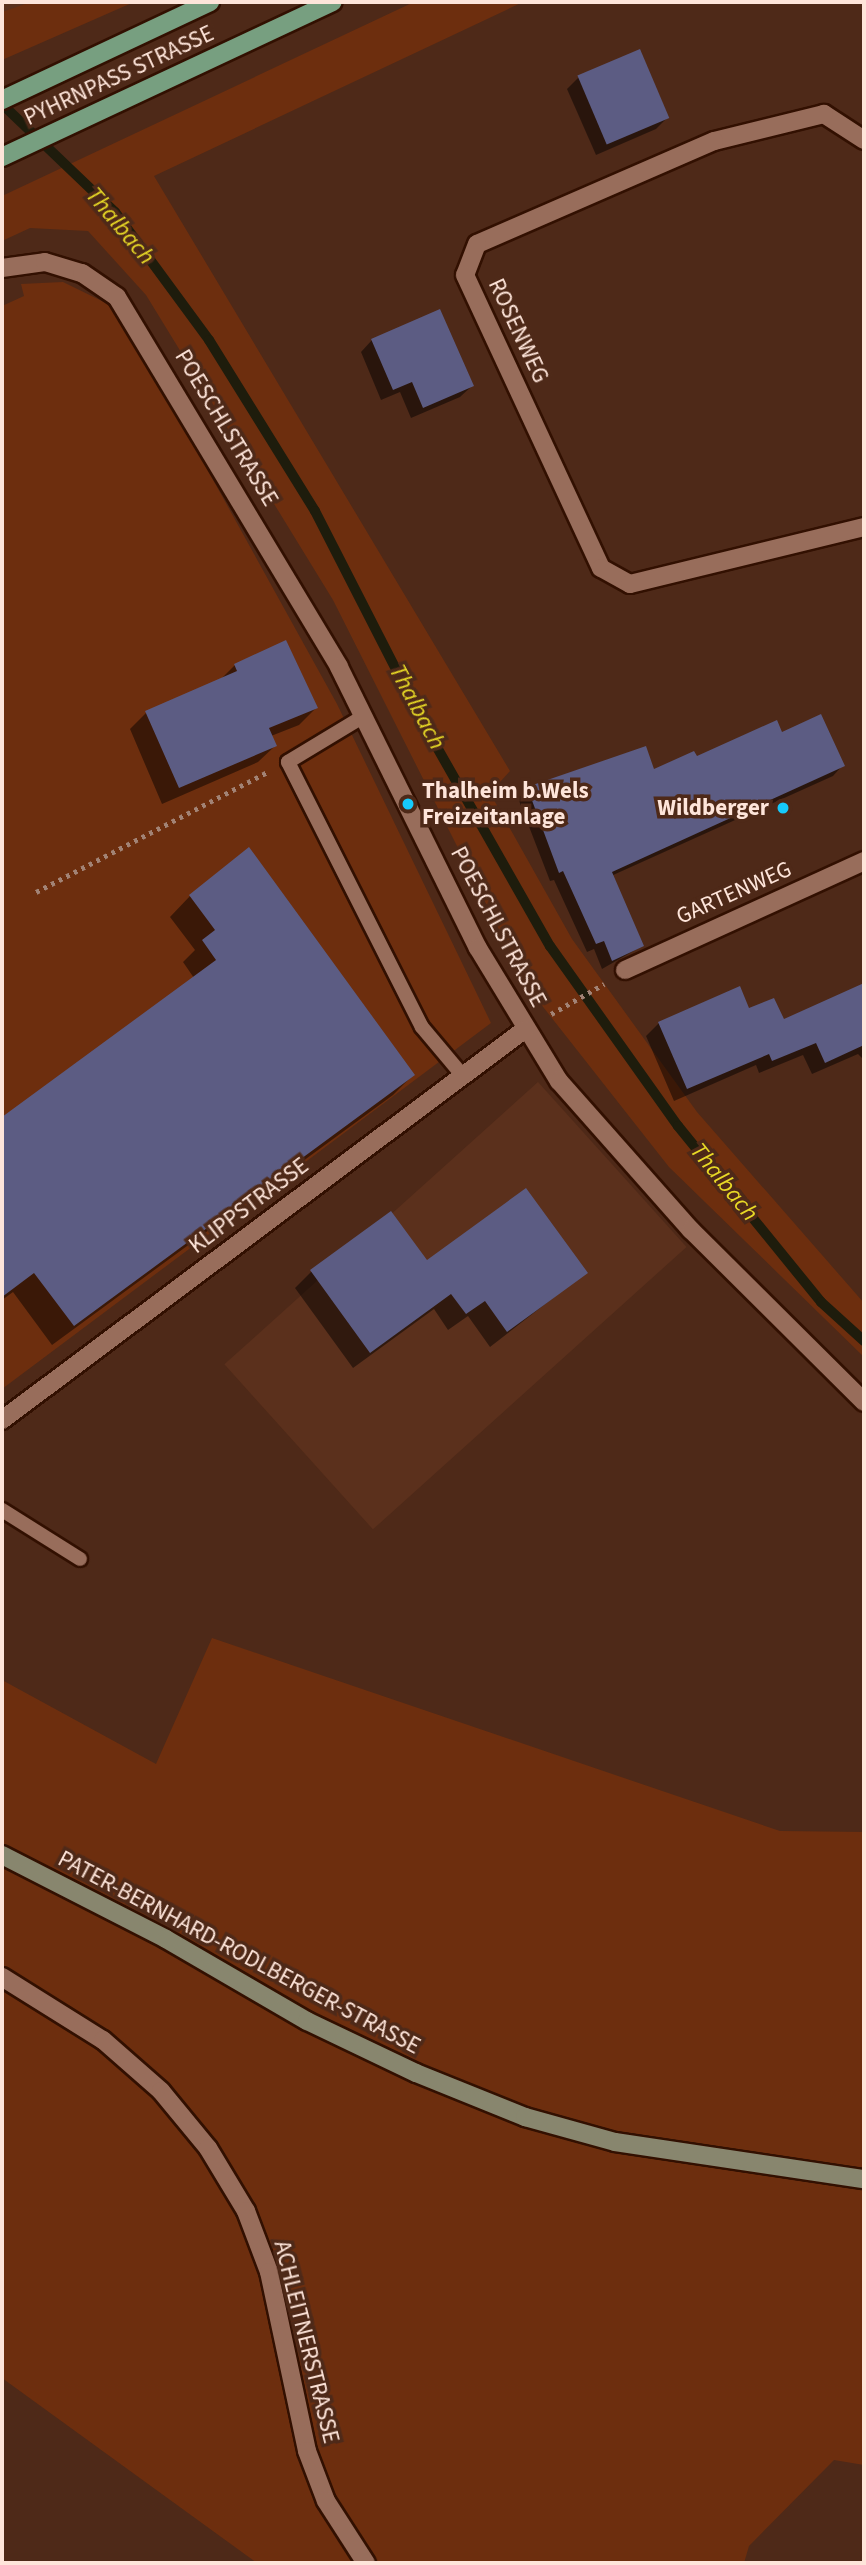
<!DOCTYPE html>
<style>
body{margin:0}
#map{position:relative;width:866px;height:2565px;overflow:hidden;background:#4e2918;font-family:"Source Sans 3",sans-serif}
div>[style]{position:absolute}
.built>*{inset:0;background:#5b301c;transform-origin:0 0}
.green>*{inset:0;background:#6d2e0e}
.shadow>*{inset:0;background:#0007}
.stream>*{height:10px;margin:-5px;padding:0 5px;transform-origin:5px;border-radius:5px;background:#1e1c0c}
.building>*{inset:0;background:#5c5c83;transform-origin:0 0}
.path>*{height:4.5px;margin-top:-2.25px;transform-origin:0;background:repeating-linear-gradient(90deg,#a28375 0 3.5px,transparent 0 8.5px)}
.roads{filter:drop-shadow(2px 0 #321001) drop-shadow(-2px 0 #321001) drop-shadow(0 2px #321001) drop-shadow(0 -2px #321001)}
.service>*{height:14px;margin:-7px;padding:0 7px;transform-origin:7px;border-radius:7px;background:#986d5b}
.minor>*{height:18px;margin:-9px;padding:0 9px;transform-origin:9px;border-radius:9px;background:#986d5b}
.secondary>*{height:18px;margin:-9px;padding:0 9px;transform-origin:9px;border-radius:9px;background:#88866e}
.primary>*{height:18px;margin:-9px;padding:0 9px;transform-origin:9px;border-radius:9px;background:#779f80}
.dots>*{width:19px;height:19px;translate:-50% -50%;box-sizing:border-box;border:4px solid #4e2918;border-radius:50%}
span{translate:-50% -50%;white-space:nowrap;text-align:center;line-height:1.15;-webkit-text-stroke:7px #4e2918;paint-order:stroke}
.street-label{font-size:23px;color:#fee5da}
.poi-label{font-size:23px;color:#fee5da;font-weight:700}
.left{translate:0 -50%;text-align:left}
.right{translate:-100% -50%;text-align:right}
.water-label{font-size:24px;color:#e8d926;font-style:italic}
.frame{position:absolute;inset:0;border:4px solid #fee5da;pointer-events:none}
</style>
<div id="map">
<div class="built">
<i style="clip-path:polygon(2px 2px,31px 2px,4px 14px)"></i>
<i style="left:538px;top:1082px;width:222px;height:422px;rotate:48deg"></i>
</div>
<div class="green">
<i style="clip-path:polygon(31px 2px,134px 2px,2px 60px,2px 12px)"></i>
<i style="clip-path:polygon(414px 2px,523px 2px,154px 176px,510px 771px,490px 793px,572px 939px,697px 1112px,864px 1303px,864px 1357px,669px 1167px,529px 989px,333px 600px,146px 295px,88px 231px,30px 228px,2px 241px,2px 196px)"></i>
<i style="clip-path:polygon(63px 282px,110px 305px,139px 346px,337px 704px,491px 1023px,2px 1389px,2px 306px,24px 296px,21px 284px)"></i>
<i style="clip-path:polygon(212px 1638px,780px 1831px,864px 1832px,864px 2465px,834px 2460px,749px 2546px,744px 2563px,257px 2563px,2px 2378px,2px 1680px,156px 1764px)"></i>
</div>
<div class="shadow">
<i style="clip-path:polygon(579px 77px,667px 118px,656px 129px,596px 155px,567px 89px)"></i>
<i style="clip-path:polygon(372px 340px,472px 386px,460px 397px,411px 418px,400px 392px,381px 400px,361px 352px)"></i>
<i style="clip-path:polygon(235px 665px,316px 708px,299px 725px,271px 736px,275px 746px,258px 762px,162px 804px,130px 729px,146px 713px,219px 681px)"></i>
<i style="clip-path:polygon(781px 734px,842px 766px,833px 776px,611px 876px,642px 946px,602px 969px,594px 949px,587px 952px,554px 880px,550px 881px,518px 798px,528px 789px,653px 772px)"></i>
<i style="clip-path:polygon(190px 896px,413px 1075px,393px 1095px,52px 1345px,13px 1292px,2px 1300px,2px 1120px,194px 978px,183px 962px,195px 950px,170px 917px)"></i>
<i style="clip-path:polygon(864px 985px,864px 1060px,858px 1054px,812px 1074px,803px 1055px,759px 1073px,756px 1065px,674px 1101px,646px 1036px,659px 1023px,748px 1011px,783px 1021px)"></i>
<i style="clip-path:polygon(311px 1272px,585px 1273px,490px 1347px,468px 1316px,448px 1330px,434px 1309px,353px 1368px,295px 1288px)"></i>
</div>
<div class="stream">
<i style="left:2px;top:104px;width:156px;rotate:43.7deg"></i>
<i style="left:115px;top:212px;width:159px;rotate:53.7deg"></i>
<i style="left:209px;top:340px;width:201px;rotate:58.2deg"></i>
<i style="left:315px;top:511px;width:244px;rotate:62.9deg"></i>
<i style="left:426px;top:728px;width:251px;rotate:60.4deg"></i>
<i style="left:550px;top:946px;width:221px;rotate:54.6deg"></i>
<i style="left:678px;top:1126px;width:227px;rotate:50.9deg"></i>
<i style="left:821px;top:1302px;width:58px;rotate:42.2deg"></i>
</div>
<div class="building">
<i style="left:640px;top:49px;width:75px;height:68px;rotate:67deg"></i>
<i style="clip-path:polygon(440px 309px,474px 386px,423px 408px,412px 382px,393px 390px,371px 339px)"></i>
<i style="clip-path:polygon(286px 640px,318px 708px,269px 728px,277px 746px,179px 788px,145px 711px,237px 671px,234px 664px)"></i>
<i style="clip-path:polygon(821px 714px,845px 766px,612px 872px,644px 946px,612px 961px,604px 941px,596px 944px,563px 871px,559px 873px,527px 787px,646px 746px,654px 769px,694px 751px,697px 756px,777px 720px,782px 732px)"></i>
<i style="clip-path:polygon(249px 847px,415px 1075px,74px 1326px,34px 1273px,2px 1297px,2px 1117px,216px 960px,202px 940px,215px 930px,189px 895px)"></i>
<i style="clip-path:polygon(864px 983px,864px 1045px,825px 1063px,816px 1043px,772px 1061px,769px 1054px,687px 1089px,658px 1022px,740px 986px,749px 1008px,774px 998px,784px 1019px)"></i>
<i style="clip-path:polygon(526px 1188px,588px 1273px,507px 1332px,485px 1301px,466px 1314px,451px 1294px,370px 1353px,310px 1270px,391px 1211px,427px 1260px)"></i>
</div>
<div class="path">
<i style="left:36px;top:892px;width:259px;rotate:-27.4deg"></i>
<i style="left:551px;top:1014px;width:61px;rotate:-29.5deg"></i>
</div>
<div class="roads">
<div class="service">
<i style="left:364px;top:716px;width:89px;rotate:148.8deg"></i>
<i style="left:288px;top:762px;width:297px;rotate:63.2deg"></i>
<i style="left:422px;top:1027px;width:65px;rotate:50deg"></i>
<i style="left:2px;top:1510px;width:92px;rotate:32.1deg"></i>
</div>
<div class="minor">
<i style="left:864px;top:140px;width:48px;rotate:-147deg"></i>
<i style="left:824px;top:114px;width:113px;rotate:166.2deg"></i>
<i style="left:714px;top:141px;width:258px;rotate:156.5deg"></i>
<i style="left:477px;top:244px;width:33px;rotate:111deg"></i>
<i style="left:465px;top:275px;width:323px;rotate:65.1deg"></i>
<i style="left:601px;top:568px;width:33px;rotate:29deg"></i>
<i style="left:630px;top:584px;width:241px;rotate:-13.7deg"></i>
<i style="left:2px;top:268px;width:43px;rotate:-7.9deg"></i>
<i style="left:45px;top:262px;width:39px;rotate:17deg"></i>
<i style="left:82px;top:273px;width:42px;rotate:34.4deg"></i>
<i style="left:117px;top:297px;width:431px;rotate:59deg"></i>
<i style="left:339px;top:667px;width:313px;rotate:63.7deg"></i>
<i style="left:478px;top:948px;width:156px;rotate:58.7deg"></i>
<i style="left:559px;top:1081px;width:199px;rotate:48.5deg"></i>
<i style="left:691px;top:1230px;width:244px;rotate:44.8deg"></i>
<i style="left:625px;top:970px;width:263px;rotate:-24.5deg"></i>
<i style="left:2px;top:1420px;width:652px;rotate:-36.76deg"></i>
<i style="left:2px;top:1977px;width:119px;rotate:32deg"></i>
<i style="left:103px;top:2040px;width:77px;rotate:41.3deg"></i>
<i style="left:161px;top:2091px;width:74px;rotate:50.5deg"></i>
<i style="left:208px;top:2148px;width:74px;rotate:58.9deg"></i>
<i style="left:246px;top:2211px;width:65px;rotate:69.3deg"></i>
<i style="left:269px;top:2272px;width:183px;rotate:78deg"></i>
<i style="left:307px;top:2451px;width:53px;rotate:69.2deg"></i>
<i style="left:326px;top:2501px;width:74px;rotate:57.2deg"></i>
</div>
<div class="secondary">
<i style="left:2px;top:1855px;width:184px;rotate:27.1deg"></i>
<i style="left:166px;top:1939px;width:163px;rotate:30.2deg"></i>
<i style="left:307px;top:2021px;width:121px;rotate:25.5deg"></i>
<i style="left:416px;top:2073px;width:118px;rotate:22deg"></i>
<i style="left:525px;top:2117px;width:93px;rotate:15.5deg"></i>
<i style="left:615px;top:2142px;width:252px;rotate:8.5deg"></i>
</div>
<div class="primary">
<i style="left:2px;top:100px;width:230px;rotate:-25.2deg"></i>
<i style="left:2px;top:157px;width:365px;rotate:-25.1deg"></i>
</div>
</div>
<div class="dots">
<i style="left:408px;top:804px;background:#16cafb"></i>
<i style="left:783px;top:808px;background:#16cafb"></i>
</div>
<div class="street-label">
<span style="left:119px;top:76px;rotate:-25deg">PYHRNPASS STRASSE</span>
<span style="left:518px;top:331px;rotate:65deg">ROSENWEG</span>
<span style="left:226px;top:428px;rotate:59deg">POESCHLSTRASSE</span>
<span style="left:734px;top:893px;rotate:-24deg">GARTENWEG</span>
<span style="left:498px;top:927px;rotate:62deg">POESCHLSTRASSE</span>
<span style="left:249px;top:1206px;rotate:-37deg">KLIPPSTRASSE</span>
<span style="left:239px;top:1953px;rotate:28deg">PATER-BERNHARD-RODLBERGER-STRASSE</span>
<span style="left:306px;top:2342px;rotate:76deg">ACHLEITNERSTRASSE</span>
</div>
<div class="poi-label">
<span class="left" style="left:422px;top:804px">Thalheim b.Wels<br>Freizeitanlage</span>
<span class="right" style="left:769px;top:808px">Wildberger</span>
</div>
<div class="water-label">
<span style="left:120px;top:226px;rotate:50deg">Thalbach</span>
<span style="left:417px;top:707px;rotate:62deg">Thalbach</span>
<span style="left:724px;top:1182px;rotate:51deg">Thalbach</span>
</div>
<div class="frame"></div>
</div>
